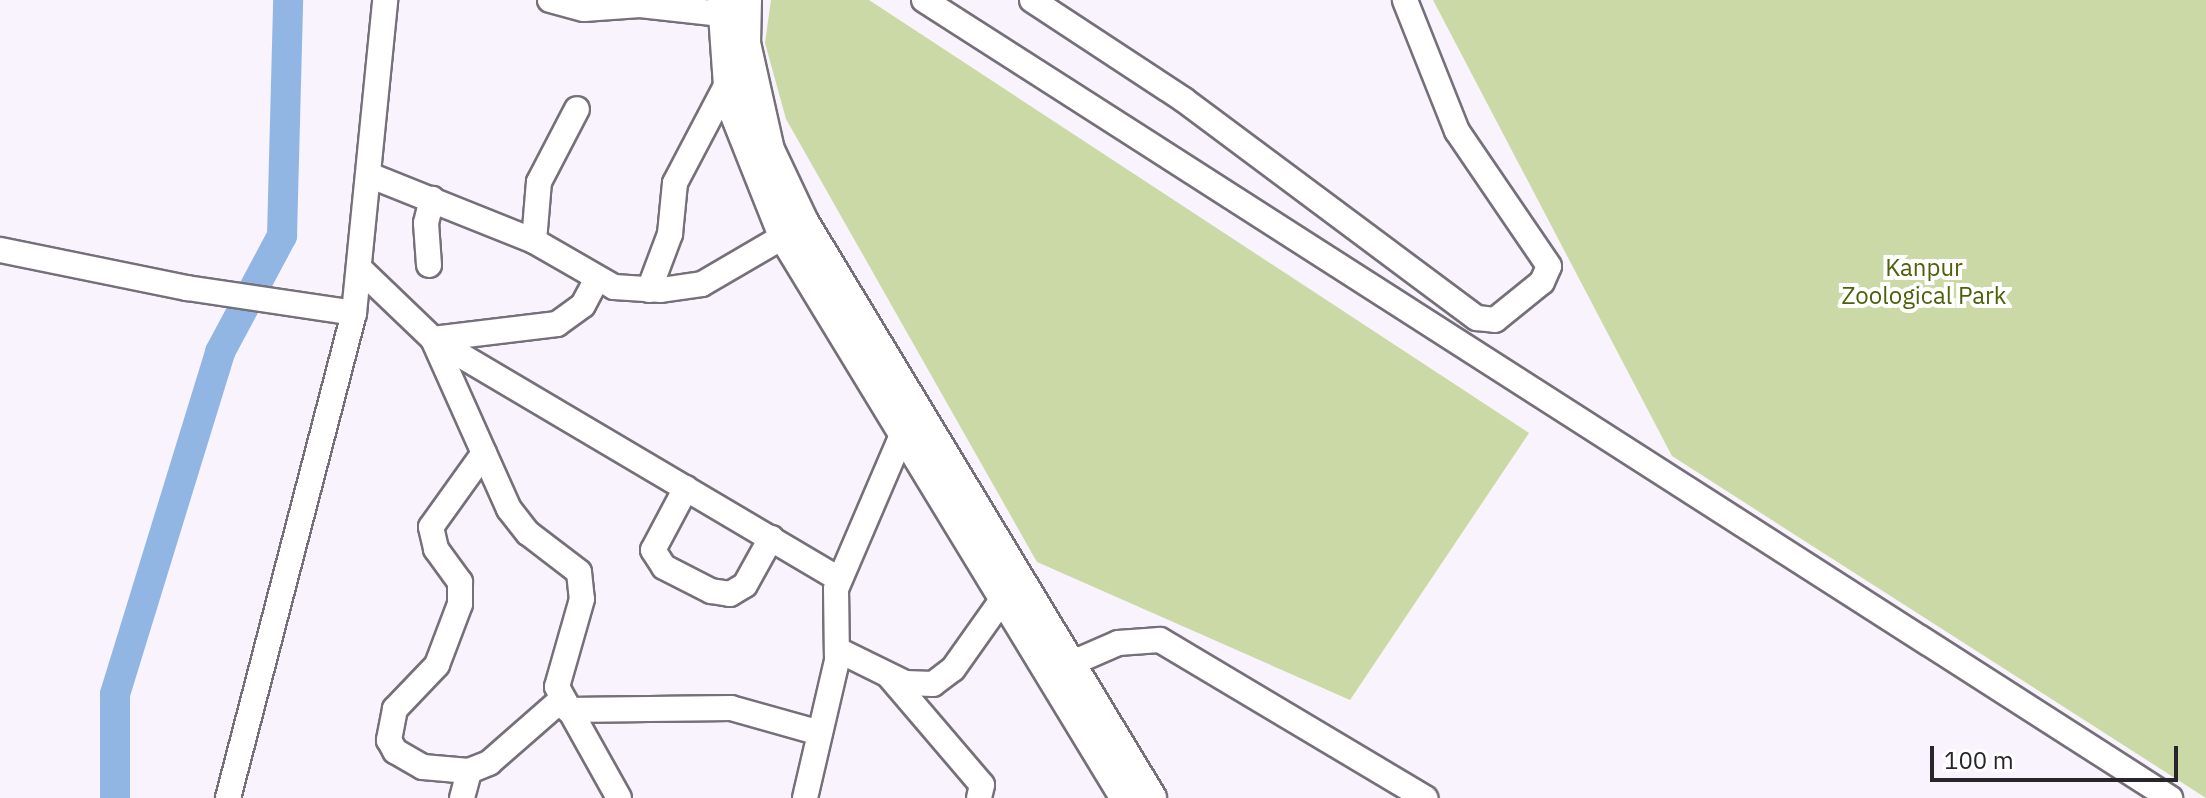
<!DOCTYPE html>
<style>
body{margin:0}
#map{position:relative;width:2206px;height:798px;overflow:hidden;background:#f8f3fd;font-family:"IBM Plex Sans",sans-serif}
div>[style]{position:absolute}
.green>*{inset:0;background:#cad9a5}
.river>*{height:30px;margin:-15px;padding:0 15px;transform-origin:15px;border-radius:15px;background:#91b6e3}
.roads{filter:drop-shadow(2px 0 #757079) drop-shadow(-2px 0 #757079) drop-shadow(0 2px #757079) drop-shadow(0 -2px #757079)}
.minor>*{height:24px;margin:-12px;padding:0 12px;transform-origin:12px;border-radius:12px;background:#fff}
.major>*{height:30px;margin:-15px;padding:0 15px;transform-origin:15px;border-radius:15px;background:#fff}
span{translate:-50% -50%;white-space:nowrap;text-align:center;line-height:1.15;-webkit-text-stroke:8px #fff;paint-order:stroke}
.park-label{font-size:24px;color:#4f600a}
.scale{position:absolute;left:1930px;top:746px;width:248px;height:36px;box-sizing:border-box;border:4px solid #28262a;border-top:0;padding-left:10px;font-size:24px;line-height:28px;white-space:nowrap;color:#28262a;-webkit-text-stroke:6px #fff;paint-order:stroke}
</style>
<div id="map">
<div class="green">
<i style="clip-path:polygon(771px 0,869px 0,1529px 433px,1350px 700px,1037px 562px,786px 119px,765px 43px)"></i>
<i style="clip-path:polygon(1433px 0,2206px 0,2206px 798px,1672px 456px)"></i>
</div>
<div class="river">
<i style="left:115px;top:798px;width:104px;rotate:-90deg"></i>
<i style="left:115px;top:694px;width:358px;rotate:-72.9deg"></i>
<i style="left:220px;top:352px;width:132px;rotate:-61.9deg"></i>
<i style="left:282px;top:236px;width:236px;rotate:-88.5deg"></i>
</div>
<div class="roads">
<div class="minor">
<i style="left:550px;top:0;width:35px;rotate:15deg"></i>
<i style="left:584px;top:9px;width:56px;rotate:-4.1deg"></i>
<i style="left:640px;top:5px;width:100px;rotate:6.3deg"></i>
<i style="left:924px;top:0;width:1480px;rotate:32.64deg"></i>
<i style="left:1032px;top:0;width:182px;rotate:33.3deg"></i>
<i style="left:1184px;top:100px;width:365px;rotate:36.7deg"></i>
<i style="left:1477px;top:318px;width:18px;rotate:6deg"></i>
<i style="left:1495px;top:320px;width:60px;rotate:-39deg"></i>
<i style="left:1542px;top:282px;width:17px;rotate:-66deg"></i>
<i style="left:1549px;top:266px;width:163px;rotate:-124.3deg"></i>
<i style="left:1457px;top:131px;width:141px;rotate:-111.7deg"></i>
<i style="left:369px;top:175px;width:178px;rotate:21.8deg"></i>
<i style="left:534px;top:241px;width:92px;rotate:29.9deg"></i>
<i style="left:614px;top:287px;width:47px;rotate:3.7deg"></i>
<i style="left:661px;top:290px;width:41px;rotate:-8.3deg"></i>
<i style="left:702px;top:284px;width:95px;rotate:-30.3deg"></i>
<i style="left:534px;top:241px;width:59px;rotate:-85.2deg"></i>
<i style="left:539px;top:182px;width:82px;rotate:-62.5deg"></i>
<i style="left:0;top:250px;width:191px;rotate:11.5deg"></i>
<i style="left:187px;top:288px;width:169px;rotate:8.5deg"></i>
<i style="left:429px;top:265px;width:42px;rotate:-94.1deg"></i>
<i style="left:426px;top:223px;width:25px;rotate:-76deg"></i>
<i style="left:360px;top:269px;width:101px;rotate:43.8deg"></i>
<i style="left:433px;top:339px;width:472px;rotate:30.6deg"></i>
<i style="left:649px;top:290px;width:60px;rotate:-69.4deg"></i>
<i style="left:670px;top:234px;width:51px;rotate:-84.4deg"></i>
<i style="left:675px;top:183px;width:114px;rotate:-62.3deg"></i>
<i style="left:433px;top:339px;width:186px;rotate:65.9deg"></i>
<i style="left:509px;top:509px;width:31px;rotate:52deg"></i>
<i style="left:528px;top:533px;width:64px;rotate:37.4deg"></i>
<i style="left:579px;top:572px;width:27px;rotate:84deg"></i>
<i style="left:582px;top:599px;width:91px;rotate:105.9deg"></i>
<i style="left:557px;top:687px;width:127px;rotate:60.8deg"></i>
<i style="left:433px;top:339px;width:125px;rotate:-6.9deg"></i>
<i style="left:557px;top:324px;width:32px;rotate:-36deg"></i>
<i style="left:583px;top:305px;width:30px;rotate:-62deg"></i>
<i style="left:484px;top:453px;width:91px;rotate:125.6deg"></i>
<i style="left:431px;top:527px;width:23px;rotate:77deg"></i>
<i style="left:436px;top:549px;width:41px;rotate:54deg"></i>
<i style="left:460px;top:582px;width:22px;rotate:90deg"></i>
<i style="left:460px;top:604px;width:65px;rotate:110.7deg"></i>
<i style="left:437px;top:665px;width:61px;rotate:133.7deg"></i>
<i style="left:395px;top:709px;width:32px;rotate:101deg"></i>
<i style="left:389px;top:740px;width:13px;rotate:61deg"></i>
<i style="left:395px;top:751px;width:32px;rotate:30deg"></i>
<i style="left:423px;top:767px;width:46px;rotate:5deg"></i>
<i style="left:469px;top:771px;width:22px;rotate:-22deg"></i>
<i style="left:489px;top:763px;width:97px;rotate:-41.2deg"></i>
<i style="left:686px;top:488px;width:70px;rotate:118deg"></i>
<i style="left:653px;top:550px;width:20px;rotate:57deg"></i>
<i style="left:664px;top:567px;width:53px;rotate:27.1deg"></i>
<i style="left:711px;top:591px;width:19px;rotate:9deg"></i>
<i style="left:730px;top:594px;width:17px;rotate:-31deg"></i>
<i style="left:745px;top:585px;width:54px;rotate:-61deg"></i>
<i style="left:838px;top:650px;width:75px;rotate:26.2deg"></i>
<i style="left:905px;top:683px;width:28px;rotate:2deg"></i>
<i style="left:933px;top:684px;width:25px;rotate:-37deg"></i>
<i style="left:953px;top:669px;width:88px;rotate:-54.7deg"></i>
<i style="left:1070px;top:664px;width:52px;rotate:-23.6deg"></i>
<i style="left:1118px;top:643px;width:42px;rotate:-4.1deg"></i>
<i style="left:1160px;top:640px;width:309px;rotate:30.8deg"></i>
<i style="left:889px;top:676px;width:143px;rotate:49.5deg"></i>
<i style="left:982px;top:785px;width:13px;rotate:103deg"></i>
<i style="left:568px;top:710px;width:163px;rotate:-0.7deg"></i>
<i style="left:731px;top:708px;width:92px;rotate:15.7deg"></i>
<i style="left:228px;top:798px;width:501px;rotate:-75.44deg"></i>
<i style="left:354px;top:313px;width:315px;rotate:-84.3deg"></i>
<i style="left:462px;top:798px;width:28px;rotate:-75deg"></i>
<i style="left:805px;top:798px;width:142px;rotate:-76.9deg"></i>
<i style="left:837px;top:660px;width:71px;rotate:-90.8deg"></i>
<i style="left:836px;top:589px;width:170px;rotate:-66.8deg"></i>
</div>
<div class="major">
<i style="left:723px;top:0;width:100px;rotate:86deg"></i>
<i style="left:730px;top:100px;width:146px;rotate:68.3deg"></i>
<i style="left:784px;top:236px;width:658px;rotate:58.68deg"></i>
<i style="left:746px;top:0;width:43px;rotate:91.3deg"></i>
<i style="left:745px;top:43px;width:110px;rotate:77.4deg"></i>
<i style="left:769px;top:150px;width:80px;rotate:64.7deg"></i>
<i style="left:803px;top:222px;width:673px;rotate:58.86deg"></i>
</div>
</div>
<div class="park-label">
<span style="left:1924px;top:282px">Kanpur<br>Zoological Park</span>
</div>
<div class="scale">100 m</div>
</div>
